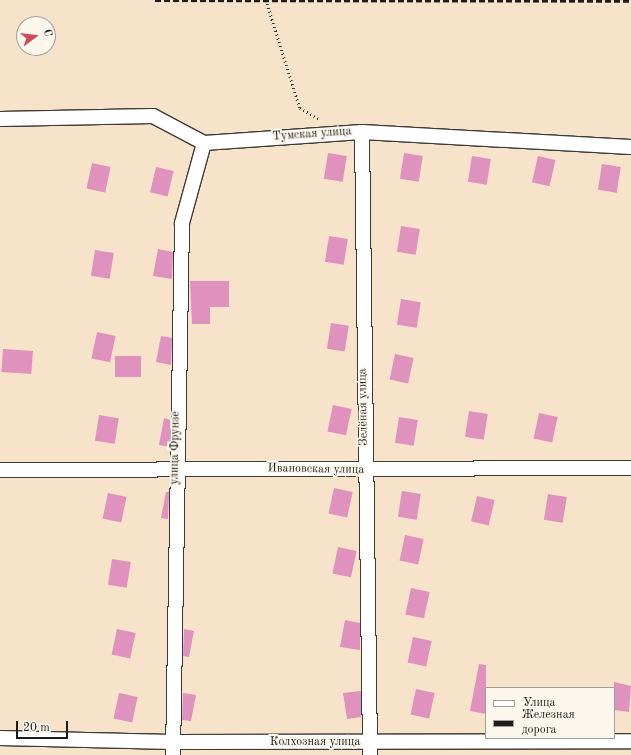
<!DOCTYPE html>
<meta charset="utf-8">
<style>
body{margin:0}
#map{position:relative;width:631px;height:755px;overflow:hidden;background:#f6e3ca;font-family:"Old Standard TT",serif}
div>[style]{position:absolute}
.building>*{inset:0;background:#e092be;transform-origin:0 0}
.path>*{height:2.5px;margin-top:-1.25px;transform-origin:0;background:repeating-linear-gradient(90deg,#3d3a36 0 1px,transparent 0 4px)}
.roads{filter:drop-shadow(1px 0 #3d3a36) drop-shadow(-1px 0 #3d3a36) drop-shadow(0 1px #3d3a36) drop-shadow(0 -1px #3d3a36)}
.street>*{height:14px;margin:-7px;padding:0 7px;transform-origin:7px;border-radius:7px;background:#fff}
.rail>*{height:3px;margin-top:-1.5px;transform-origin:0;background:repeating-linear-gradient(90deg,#1c1c1c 0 6px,transparent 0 9px)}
span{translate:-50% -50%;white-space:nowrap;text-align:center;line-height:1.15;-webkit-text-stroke:4px #fbf7ec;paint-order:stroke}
.street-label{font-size:12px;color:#1c1c1c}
.legend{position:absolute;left:485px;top:687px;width:130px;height:52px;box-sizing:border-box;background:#fbf7ec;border:1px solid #a29f99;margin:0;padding:5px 7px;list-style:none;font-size:12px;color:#1c1c1c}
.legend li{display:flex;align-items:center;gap:8px;height:20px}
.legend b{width:20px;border:1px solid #a29f99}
.north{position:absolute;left:16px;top:16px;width:40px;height:40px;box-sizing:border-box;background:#fbf7ec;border:1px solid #a29f99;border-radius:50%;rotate:75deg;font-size:11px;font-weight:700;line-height:16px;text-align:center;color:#1c1c1c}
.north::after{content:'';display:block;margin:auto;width:14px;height:18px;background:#d1495b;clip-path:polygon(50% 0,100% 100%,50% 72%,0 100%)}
.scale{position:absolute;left:16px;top:721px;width:52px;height:18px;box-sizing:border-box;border:2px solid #1c1c1c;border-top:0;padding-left:5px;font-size:12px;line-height:14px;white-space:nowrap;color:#1c1c1c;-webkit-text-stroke:3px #fbf7ec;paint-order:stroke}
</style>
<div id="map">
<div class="building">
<i style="left:328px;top:153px;width:19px;height:26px;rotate:9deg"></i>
<i style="left:404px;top:153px;width:19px;height:26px;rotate:9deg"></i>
<i style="left:472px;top:156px;width:19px;height:26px;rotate:9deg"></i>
<i style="left:538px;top:156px;width:18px;height:27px;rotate:13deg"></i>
<i style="left:92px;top:163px;width:19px;height:26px;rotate:12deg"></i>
<i style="left:602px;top:164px;width:19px;height:26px;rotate:9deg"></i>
<i style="left:156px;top:167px;width:18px;height:26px;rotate:13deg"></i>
<i style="left:401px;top:226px;width:19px;height:26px;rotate:9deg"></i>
<i style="left:329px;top:236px;width:19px;height:26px;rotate:9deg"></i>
<i style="clip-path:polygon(158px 249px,173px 252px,172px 279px,153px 276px)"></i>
<i style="left:95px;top:250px;width:19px;height:26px;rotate:9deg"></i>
<i style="clip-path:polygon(190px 281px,229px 281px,229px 307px,210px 307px,210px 324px,192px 324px)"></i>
<i style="left:401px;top:299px;width:20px;height:26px;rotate:9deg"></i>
<i style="left:331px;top:323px;width:18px;height:26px;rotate:9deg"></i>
<i style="left:97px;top:332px;width:19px;height:27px;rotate:12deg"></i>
<i style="clip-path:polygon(161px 336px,172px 338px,171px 365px,156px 362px)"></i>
<i style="left:3px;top:349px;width:30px;height:23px;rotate:4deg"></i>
<i style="left:395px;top:354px;width:19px;height:26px;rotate:12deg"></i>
<i style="left:115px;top:356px;width:26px;height:21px"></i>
<i style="left:333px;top:405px;width:19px;height:27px;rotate:12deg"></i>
<i style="left:469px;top:411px;width:19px;height:26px;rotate:9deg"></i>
<i style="left:539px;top:413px;width:19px;height:26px;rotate:12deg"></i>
<i style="left:99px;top:415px;width:20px;height:26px;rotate:9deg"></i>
<i style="left:399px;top:417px;width:19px;height:26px;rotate:9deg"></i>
<i style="clip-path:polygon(164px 418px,170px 420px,170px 447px,159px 445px)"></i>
<i style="left:334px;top:488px;width:19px;height:26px;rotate:12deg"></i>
<i style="left:402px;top:491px;width:19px;height:26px;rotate:9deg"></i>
<i style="clip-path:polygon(166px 492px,169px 492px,168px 519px,161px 518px)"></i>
<i style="left:108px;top:493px;width:19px;height:26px;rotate:12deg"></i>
<i style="left:548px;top:494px;width:19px;height:26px;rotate:9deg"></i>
<i style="left:477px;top:496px;width:18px;height:26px;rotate:13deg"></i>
<i style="left:405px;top:535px;width:19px;height:26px;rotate:12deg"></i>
<i style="left:338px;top:547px;width:19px;height:27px;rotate:12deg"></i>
<i style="left:112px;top:559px;width:19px;height:26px;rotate:9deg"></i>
<i style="left:411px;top:588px;width:19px;height:27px;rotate:12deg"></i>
<i style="clip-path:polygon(345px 620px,360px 623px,360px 650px,340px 647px)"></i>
<i style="left:117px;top:629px;width:19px;height:26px;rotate:12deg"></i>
<i style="clip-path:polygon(184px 629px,194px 631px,189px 657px,183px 656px)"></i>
<i style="left:413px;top:637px;width:19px;height:26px;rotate:12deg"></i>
<i style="clip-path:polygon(479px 664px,486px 665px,486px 714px,470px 711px)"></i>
<i style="clip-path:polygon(614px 682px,631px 686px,629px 712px,614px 710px)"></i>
<i style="left:416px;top:689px;width:19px;height:26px;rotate:12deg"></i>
<i style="clip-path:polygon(361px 691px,361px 717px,347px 719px,343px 693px)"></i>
<i style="left:119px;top:693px;width:19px;height:26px;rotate:12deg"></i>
<i style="clip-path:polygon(183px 693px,196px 695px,191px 721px,182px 720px)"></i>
</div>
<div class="path">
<i style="left:266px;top:0;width:113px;rotate:72.5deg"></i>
<i style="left:300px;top:108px;width:22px;rotate:30deg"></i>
</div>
<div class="roads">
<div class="street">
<i style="left:0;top:119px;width:153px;rotate:-1.1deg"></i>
<i style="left:153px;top:116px;width:58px;rotate:27.9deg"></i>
<i style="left:204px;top:143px;width:158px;rotate:-4deg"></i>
<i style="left:362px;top:132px;width:269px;rotate:3.2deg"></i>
<i style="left:362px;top:132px;width:623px;rotate:89.26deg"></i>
<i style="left:0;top:470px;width:631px;rotate:-0.18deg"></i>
<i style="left:0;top:738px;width:173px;rotate:1.3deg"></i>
<i style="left:173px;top:742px;width:458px;rotate:-0.1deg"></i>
<i style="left:173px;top:755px;width:532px;rotate:-89.03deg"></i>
<i style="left:182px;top:223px;width:83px;rotate:-74.6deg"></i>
</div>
</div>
<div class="rail">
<i style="left:155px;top:0;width:476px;rotate:0.1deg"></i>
</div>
<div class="street-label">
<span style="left:312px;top:135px;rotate:-4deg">Тумская улица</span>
<span style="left:364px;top:407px;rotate:-91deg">Зелёная улица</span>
<span style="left:176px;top:448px;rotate:-89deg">улица Фрунзе</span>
<span style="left:316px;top:470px;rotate:1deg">Ивановская улица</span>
<span style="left:315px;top:743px">Колхозная улица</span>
</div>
<ul class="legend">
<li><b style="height:5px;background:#fff"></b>Улица</li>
<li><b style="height:5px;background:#1c1c1c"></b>Железная дорога</li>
</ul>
<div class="north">С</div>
<div class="scale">20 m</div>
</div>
